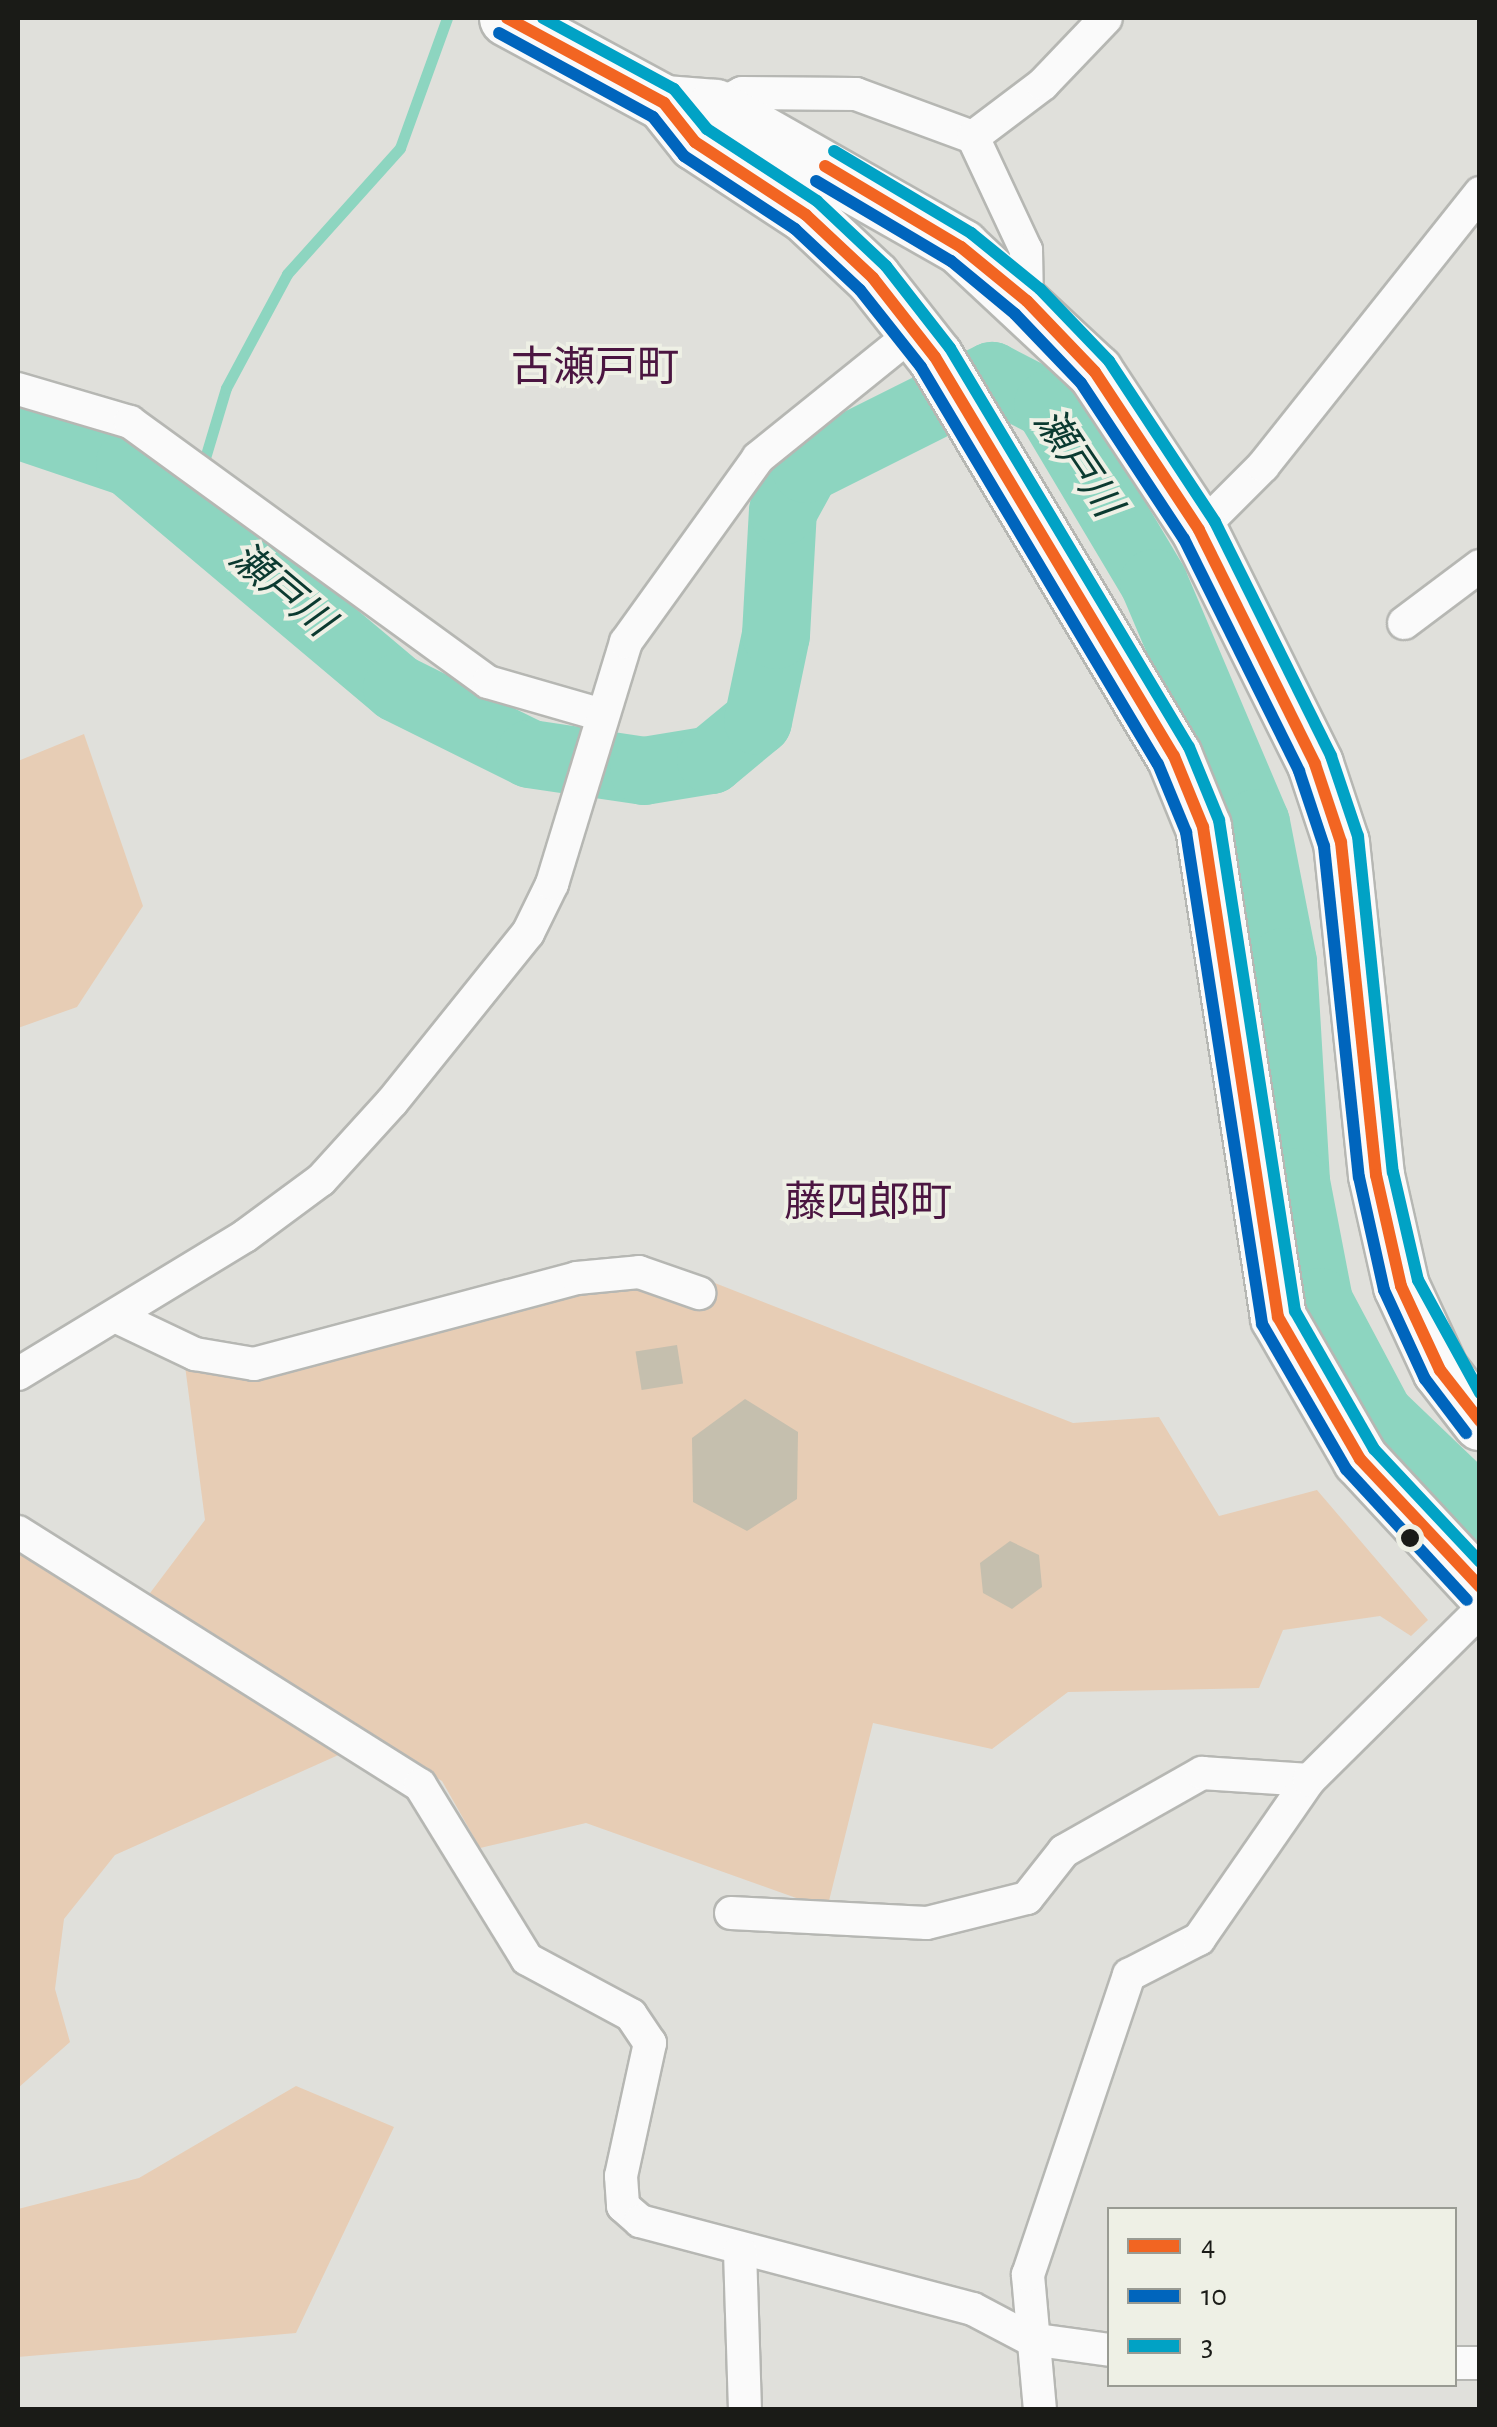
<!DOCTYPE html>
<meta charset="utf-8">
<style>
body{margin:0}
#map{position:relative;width:1497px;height:2427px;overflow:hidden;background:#e0e0db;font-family:"Alegreya Sans","Noto Sans JP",sans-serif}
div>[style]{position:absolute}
.green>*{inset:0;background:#e7cdb5}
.stream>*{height:11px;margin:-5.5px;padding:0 5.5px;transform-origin:5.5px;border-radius:5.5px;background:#8dd5c0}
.river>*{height:68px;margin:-34px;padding:0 34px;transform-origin:34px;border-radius:34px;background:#8dd5c0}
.building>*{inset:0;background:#c5bfae;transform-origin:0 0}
.roads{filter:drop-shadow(2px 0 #b6b7b3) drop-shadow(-2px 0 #b6b7b3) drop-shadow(0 2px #b6b7b3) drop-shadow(0 -2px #b6b7b3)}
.street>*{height:32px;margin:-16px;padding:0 16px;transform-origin:16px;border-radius:16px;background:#fafafa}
.highway>*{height:55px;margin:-27.5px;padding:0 27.5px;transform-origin:27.5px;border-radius:27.5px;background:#fafafa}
.bus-1>*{height:12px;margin:-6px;padding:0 6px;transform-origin:6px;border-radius:6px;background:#f26522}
.bus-2>*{height:12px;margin:-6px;padding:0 6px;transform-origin:6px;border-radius:6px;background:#0065bd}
.bus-3>*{height:12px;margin:-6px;padding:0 6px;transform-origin:6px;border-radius:6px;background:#01a2c5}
.dots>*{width:28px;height:28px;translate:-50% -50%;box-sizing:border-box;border:5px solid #eef0e5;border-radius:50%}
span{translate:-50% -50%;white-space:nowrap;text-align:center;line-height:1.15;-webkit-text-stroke:8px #eef0e5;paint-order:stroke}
.water-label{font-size:40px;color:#0b3a30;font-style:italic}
.quarter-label{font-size:42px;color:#4b1541}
.frame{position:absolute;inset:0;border:20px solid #1a1b17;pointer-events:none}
.legend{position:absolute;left:1107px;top:2207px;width:350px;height:180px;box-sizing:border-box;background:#eef0e5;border:2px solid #999b93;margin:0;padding:12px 18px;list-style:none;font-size:30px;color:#1a1b17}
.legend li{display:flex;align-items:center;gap:20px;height:50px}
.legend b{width:50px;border:2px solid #999b93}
</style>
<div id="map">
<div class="green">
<i style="clip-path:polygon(84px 734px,143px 906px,77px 1007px,18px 1028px,18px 761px)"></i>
<i style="clip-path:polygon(679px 1269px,1073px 1423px,1159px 1417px,1219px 1516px,1317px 1490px,1428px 1620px,1411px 1636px,1380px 1616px,1283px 1630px,1259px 1688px,1068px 1692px,992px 1749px,873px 1723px,827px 1909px,586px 1823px,480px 1848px,442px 1781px,372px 1740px,115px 1855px,64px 1919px,55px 1989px,70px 2042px,18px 2088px,18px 1547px,132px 1617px,205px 1520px,184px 1358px,254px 1381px)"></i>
<i style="clip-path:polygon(296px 2086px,394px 2127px,296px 2333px,18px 2357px,18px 2209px,139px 2178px)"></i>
</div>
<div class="stream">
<i style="left:190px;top:508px;width:125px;rotate:-73.3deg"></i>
<i style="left:226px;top:388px;width:129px;rotate:-61.8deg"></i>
<i style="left:287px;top:274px;width:169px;rotate:-48.1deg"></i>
<i style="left:400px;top:148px;width:138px;rotate:-70.1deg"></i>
</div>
<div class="river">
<i style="left:18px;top:425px;width:118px;rotate:18.7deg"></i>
<i style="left:130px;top:463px;width:349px;rotate:40.1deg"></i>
<i style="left:397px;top:688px;width:148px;rotate:26.4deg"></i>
<i style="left:530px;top:754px;width:115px;rotate:8.5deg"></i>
<i style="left:644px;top:771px;width:68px;rotate:-9.3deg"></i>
<i style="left:711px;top:760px;width:61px;rotate:-39.7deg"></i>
<i style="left:758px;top:721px;width:88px;rotate:-78.2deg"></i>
<i style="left:776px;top:635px;width:124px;rotate:-86.8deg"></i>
<i style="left:783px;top:511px;width:48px;rotate:-61.3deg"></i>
<i style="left:806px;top:469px;width:208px;rotate:-26.6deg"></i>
<i style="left:992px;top:376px;width:63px;rotate:27.4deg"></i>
<i style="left:1048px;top:405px;width:207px;rotate:59.2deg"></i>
<i style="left:1154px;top:583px;width:261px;rotate:67deg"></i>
<i style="left:1256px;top:823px;width:142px;rotate:79deg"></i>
<i style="left:1283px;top:962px;width:220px;rotate:86.6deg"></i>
<i style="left:1296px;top:1182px;width:122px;rotate:79.1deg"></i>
<i style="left:1319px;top:1302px;width:128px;rotate:62deg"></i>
<i style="left:1379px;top:1415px;width:140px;rotate:43.8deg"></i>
</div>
<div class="building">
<i style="left:677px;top:1345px;width:39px;height:42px;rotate:81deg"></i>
<i style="clip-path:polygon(745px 1399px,798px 1432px,797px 1499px,747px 1531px,693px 1502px,692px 1438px)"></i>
<i style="clip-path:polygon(1010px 1541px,1039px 1555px,1042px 1587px,1012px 1609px,983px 1593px,980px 1563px)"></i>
</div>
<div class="roads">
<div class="street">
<i style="left:715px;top:107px;width:30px;rotate:-27deg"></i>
<i style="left:742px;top:93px;width:114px;rotate:0.5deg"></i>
<i style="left:856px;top:94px;width:125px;rotate:20.2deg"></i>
<i style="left:973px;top:137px;width:125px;rotate:64.9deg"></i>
<i style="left:1026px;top:250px;width:51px;rotate:88.9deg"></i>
<i style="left:973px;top:137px;width:88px;rotate:-37.1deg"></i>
<i style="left:1043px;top:84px;width:91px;rotate:-46.3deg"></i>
<i style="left:18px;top:389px;width:117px;rotate:16.4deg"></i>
<i style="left:130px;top:422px;width:442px;rotate:36deg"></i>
<i style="left:488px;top:682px;width:116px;rotate:16.1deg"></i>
<i style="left:1199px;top:530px;width:91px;rotate:-45deg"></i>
<i style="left:1263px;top:466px;width:349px;rotate:-51.5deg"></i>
<i style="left:1404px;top:623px;width:95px;rotate:-36.9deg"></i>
<i style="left:115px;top:1316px;width:89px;rotate:25.4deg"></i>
<i style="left:195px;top:1354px;width:60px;rotate:9.6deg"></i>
<i style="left:254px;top:1364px;width:334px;rotate:-14.9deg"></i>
<i style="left:577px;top:1278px;width:62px;rotate:-5.5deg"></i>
<i style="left:639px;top:1272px;width:64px;rotate:19.3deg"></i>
<i style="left:18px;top:1374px;width:266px;rotate:-31.3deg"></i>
<i style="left:245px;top:1236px;width:94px;rotate:-36.4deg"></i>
<i style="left:321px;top:1180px;width:105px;rotate:-47.7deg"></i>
<i style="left:392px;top:1102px;width:217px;rotate:-51.2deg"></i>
<i style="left:528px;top:933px;width:55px;rotate:-63.9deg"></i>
<i style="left:552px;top:884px;width:253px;rotate:-73deg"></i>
<i style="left:626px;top:642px;width:226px;rotate:-54.3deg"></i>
<i style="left:758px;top:458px;width:206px;rotate:-38.9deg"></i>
<i style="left:18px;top:1532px;width:475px;rotate:32.2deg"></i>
<i style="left:420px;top:1785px;width:204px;rotate:58.4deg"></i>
<i style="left:527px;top:1959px;width:118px;rotate:28.3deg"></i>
<i style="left:631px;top:2015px;width:34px;rotate:56deg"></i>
<i style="left:650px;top:2043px;width:136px;rotate:102.3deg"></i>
<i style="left:621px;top:2176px;width:30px;rotate:86deg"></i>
<i style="left:623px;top:2206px;width:23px;rotate:41deg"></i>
<i style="left:640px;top:2221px;width:344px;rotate:14.8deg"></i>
<i style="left:973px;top:2309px;width:64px;rotate:27.8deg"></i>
<i style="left:1030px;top:2339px;width:81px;rotate:7.8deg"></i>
<i style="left:731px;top:1913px;width:196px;rotate:2.9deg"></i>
<i style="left:927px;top:1923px;width:103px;rotate:-14deg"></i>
<i style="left:1027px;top:1898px;width:60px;rotate:-51.8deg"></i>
<i style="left:1064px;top:1851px;width:159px;rotate:-29.5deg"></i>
<i style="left:1202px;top:1773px;width:107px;rotate:3.7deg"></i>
<i style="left:740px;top:2251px;width:159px;rotate:88.2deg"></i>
<i style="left:1454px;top:2363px;width:26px"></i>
<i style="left:1040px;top:2410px;width:136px;rotate:-95.1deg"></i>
<i style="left:1028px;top:2275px;width:317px;rotate:-71.4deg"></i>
<i style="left:1129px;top:1975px;width:79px;rotate:-27.2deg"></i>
<i style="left:1199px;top:1939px;width:193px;rotate:-55.3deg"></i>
<i style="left:1309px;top:1780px;width:240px;rotate:-44.7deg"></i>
</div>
<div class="highway">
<i style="left:507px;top:18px;width:179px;rotate:28.4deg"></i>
<i style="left:664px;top:103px;width:50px;rotate:51.5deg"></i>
<i style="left:695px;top:142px;width:133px;rotate:33.3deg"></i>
<i style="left:806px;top:215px;width:92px;rotate:43.2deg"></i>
<i style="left:873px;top:278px;width:100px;rotate:51.9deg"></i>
<i style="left:935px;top:357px;width:465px;rotate:59.1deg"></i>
<i style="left:1174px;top:756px;width:77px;rotate:67.8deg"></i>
<i style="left:1203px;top:827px;width:496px;rotate:81.3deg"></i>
<i style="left:1278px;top:1317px;width:164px;rotate:60deg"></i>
<i style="left:1360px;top:1459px;width:176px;rotate:47.1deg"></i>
<i style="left:664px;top:103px;width:51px;rotate:4.5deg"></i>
<i style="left:715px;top:107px;width:283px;rotate:29.6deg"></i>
<i style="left:961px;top:247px;width:183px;rotate:43deg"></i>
<i style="left:1095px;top:372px;width:189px;rotate:56.6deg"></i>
<i style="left:1199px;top:530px;width:261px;rotate:63.6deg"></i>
<i style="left:1315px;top:764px;width:82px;rotate:71.6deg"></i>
<i style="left:1341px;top:842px;width:335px;rotate:84deg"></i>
<i style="left:1376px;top:1175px;width:114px;rotate:77.3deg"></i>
<i style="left:1401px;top:1286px;width:93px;rotate:65.1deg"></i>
<i style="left:1440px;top:1370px;width:66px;rotate:52.4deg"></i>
</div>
</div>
<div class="bus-1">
<i style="left:507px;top:18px;width:179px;rotate:28.4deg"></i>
<i style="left:664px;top:103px;width:50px;rotate:51.5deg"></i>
<i style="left:695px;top:142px;width:133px;rotate:33.3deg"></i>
<i style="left:806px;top:215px;width:92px;rotate:43.2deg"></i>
<i style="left:873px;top:278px;width:100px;rotate:51.9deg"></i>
<i style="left:935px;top:357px;width:465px;rotate:59.1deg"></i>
<i style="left:1174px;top:756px;width:77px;rotate:67.8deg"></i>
<i style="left:1203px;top:827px;width:496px;rotate:81.3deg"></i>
<i style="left:1278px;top:1317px;width:164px;rotate:60deg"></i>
<i style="left:1360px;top:1459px;width:175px;rotate:46.8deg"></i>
<i style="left:825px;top:166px;width:158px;rotate:30.8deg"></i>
<i style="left:961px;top:247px;width:85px;rotate:39.3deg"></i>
<i style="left:1027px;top:301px;width:98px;rotate:46.2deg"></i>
<i style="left:1095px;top:372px;width:189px;rotate:56.6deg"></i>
<i style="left:1199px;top:530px;width:261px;rotate:63.6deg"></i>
<i style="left:1315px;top:764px;width:82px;rotate:71.6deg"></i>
<i style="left:1341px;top:842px;width:335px;rotate:84deg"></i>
<i style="left:1376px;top:1175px;width:114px;rotate:77.3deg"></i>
<i style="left:1401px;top:1286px;width:93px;rotate:65.1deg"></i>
<i style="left:1440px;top:1370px;width:65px;rotate:51.9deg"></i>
</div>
<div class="bus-2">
<i style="left:499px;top:33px;width:175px;rotate:28.6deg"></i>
<i style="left:653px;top:117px;width:50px;rotate:51.5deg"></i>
<i style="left:684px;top:156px;width:133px;rotate:33.3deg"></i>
<i style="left:795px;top:229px;width:89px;rotate:43.2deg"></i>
<i style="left:860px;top:290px;width:98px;rotate:51.6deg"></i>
<i style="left:921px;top:367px;width:462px;rotate:59.2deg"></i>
<i style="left:1158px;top:764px;width:74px;rotate:67.6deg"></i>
<i style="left:1186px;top:832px;width:498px;rotate:81.2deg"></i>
<i style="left:1262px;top:1324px;width:168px;rotate:59.9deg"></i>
<i style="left:1346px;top:1469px;width:178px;rotate:47.3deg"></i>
<i style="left:816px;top:181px;width:157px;rotate:30.7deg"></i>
<i style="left:951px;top:261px;width:83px;rotate:39.6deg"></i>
<i style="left:1015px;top:314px;width:95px;rotate:46.3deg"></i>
<i style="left:1081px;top:383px;width:187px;rotate:56.6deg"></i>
<i style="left:1184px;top:539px;width:259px;rotate:63.6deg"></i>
<i style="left:1299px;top:771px;width:79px;rotate:71.6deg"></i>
<i style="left:1324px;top:846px;width:333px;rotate:84deg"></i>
<i style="left:1359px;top:1177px;width:116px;rotate:77.5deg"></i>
<i style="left:1384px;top:1290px;width:98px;rotate:65.3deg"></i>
<i style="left:1425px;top:1379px;width:68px;rotate:52.8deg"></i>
</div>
<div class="bus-3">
<i style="left:543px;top:18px;width:149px;rotate:28.5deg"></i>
<i style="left:674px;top:89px;width:52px;rotate:50.5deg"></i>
<i style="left:707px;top:129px;width:131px;rotate:33.2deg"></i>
<i style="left:817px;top:201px;width:95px;rotate:43.3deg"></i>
<i style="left:886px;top:266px;width:104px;rotate:52deg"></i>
<i style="left:950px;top:348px;width:465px;rotate:59.1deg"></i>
<i style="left:1189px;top:747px;width:79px;rotate:67.7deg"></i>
<i style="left:1219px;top:820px;width:497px;rotate:81.2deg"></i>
<i style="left:1295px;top:1311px;width:159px;rotate:60.2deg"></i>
<i style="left:1374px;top:1449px;width:155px;rotate:46.8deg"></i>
<i style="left:834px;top:151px;width:160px;rotate:30.9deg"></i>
<i style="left:971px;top:233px;width:89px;rotate:39.1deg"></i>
<i style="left:1040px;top:289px;width:100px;rotate:46.2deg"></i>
<i style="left:1109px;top:361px;width:193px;rotate:56.6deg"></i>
<i style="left:1215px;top:522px;width:261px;rotate:63.6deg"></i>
<i style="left:1331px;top:756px;width:84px;rotate:71.4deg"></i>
<i style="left:1358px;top:836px;width:338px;rotate:84.1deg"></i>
<i style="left:1393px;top:1172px;width:111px;rotate:77deg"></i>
<i style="left:1418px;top:1280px;width:129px;rotate:61.2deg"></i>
</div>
<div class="dots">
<i style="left:1410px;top:1538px;background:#1a1b17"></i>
</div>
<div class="water-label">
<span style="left:1077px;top:463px;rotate:56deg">瀬戸川</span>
<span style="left:281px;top:590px;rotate:40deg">瀬戸川</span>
</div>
<div class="quarter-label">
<span style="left:595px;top:368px">古瀬戸町</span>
<span style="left:868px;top:1203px">藤四郎町</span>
</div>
<div class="frame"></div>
<ul class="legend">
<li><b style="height:12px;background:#f26522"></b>4</li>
<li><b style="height:12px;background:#0065bd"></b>10</li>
<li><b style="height:12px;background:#01a2c5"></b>3</li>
</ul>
</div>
